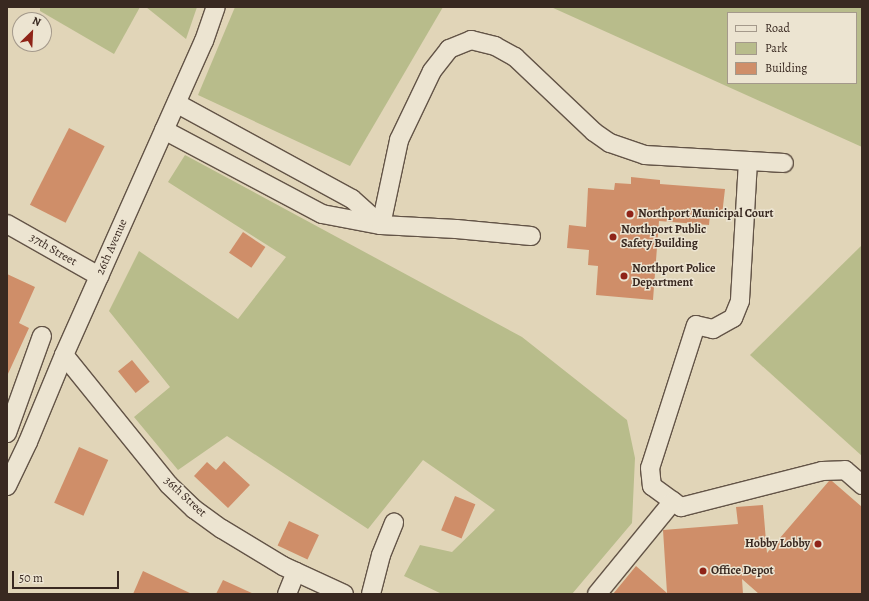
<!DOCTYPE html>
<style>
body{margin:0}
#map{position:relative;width:869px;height:601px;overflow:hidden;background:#e1d5b8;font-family:Alegreya,serif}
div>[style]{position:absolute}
.green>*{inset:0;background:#b8bc8b}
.building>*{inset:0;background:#cf8e69;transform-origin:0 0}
.roads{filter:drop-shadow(1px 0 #635447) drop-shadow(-1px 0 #635447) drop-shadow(0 1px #635447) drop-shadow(0 -1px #635447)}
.minor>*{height:18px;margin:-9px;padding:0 9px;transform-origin:9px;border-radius:9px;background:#ece4d1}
.dots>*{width:11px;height:11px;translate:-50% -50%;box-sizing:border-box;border:2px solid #ece4d1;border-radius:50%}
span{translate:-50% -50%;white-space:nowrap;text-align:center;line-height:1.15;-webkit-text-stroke:3px #ece4d1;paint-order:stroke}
.poi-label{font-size:12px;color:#392921;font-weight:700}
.left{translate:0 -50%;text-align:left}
.right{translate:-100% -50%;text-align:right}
.street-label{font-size:12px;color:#392921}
.frame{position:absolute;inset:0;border:8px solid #392921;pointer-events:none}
.legend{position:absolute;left:727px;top:12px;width:130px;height:72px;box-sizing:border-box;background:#ece4d1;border:1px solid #a4998b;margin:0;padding:5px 7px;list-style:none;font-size:12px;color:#392921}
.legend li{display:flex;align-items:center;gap:8px;height:20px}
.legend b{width:20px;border:1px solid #a4998b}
.north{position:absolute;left:12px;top:12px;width:40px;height:40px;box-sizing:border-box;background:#ece4d1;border:1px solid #a4998b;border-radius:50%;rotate:24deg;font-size:11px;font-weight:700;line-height:16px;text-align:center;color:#392921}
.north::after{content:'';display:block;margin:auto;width:14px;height:18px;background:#8f2418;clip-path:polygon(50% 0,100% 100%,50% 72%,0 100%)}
.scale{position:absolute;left:12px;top:571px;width:107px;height:18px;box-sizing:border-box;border:2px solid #392921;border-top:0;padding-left:5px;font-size:12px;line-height:14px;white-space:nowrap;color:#392921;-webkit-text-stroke:3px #ece4d1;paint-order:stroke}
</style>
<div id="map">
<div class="green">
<i style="clip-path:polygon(40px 7px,140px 7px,114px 54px,40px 11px)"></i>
<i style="clip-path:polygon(146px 7px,197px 7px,186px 39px)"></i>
<i style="clip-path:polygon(235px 7px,443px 7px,350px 166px,198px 95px)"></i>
<i style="clip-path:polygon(evenodd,551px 7px,862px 7px,862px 147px,551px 7px,728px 13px,856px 13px,856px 83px,728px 83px,728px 13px)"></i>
<i style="clip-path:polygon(185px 155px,522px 337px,627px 420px,635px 458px,632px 523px,572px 594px,442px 594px,404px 576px,420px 545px,452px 552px,495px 510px,423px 460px,368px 529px,227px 436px,178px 470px,134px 417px,170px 387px,109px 311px,139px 251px,238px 319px,286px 257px,168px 182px)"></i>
<i style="clip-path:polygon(862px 245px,862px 456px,750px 355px)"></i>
</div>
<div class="building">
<i style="left:69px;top:128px;width:40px;height:86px;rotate:27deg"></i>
<i style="clip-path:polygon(631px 177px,660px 180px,660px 184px,725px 189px,722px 215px,710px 214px,709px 225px,659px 221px,653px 300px,596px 295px,598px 266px,588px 265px,589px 250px,567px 248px,569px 225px,586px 227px,588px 188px,614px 190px,615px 183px,631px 184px)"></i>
<i style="left:243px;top:232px;width:27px;height:25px;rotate:34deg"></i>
<i style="clip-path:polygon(7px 274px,35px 287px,19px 323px,29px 328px,7px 376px)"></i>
<i style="left:132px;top:360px;width:28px;height:18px;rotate:51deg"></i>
<i style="left:79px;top:447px;width:32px;height:61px;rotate:24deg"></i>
<i style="clip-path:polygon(224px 461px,250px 485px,228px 508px,194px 476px,207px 462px,216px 470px)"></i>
<i style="clip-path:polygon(829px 481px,832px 481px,862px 507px,862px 594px,759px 594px,742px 579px,743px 594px,613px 594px,636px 566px,667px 593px,663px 530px,738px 524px,736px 507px,763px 505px,767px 553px)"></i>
<i style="left:455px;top:496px;width:22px;height:37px;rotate:22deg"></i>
<i style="left:289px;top:521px;width:33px;height:27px;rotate:25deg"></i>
<i style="clip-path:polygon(143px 571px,192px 594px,133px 594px)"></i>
<i style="clip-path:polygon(223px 580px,254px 594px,216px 594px)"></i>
</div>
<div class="roads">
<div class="minor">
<i style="left:164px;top:130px;width:179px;rotate:28deg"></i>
<i style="left:322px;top:214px;width:60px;rotate:10.6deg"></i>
<i style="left:381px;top:225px;width:39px;rotate:-138deg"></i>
<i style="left:352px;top:199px;width:200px;rotate:-151.4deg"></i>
<i style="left:748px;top:161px;width:140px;rotate:93.3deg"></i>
<i style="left:740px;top:301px;width:18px;rotate:112deg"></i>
<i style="left:733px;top:318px;width:23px;rotate:151deg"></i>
<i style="left:713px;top:329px;width:17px;rotate:-167deg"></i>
<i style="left:696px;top:325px;width:150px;rotate:107.8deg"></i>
<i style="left:650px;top:468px;width:18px;rotate:84deg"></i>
<i style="left:652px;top:486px;width:36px;rotate:36deg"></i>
<i style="left:681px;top:507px;width:146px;rotate:-14.3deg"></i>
<i style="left:822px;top:471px;width:23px;rotate:-2deg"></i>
<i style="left:845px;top:470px;width:23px;rotate:41deg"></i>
<i style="left:7px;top:224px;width:106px;rotate:29.5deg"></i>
<i style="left:531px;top:236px;width:75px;rotate:-174.7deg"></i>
<i style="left:456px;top:229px;width:75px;rotate:-176.9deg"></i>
<i style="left:381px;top:225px;width:87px;rotate:-78deg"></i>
<i style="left:399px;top:140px;width:76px;rotate:-64.4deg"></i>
<i style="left:432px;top:71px;width:28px;rotate:-52deg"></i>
<i style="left:449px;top:49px;width:24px;rotate:-22deg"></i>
<i style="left:471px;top:40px;width:25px;rotate:14deg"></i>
<i style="left:495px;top:46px;width:23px;rotate:29deg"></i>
<i style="left:515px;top:57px;width:109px;rotate:43.5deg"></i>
<i style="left:594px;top:132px;width:19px;rotate:35deg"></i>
<i style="left:610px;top:143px;width:37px;rotate:19deg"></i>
<i style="left:645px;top:155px;width:139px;rotate:3.3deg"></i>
<i style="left:64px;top:355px;width:167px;rotate:51.1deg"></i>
<i style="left:169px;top:485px;width:35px;rotate:44deg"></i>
<i style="left:194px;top:509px;width:34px;rotate:36deg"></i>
<i style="left:222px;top:529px;width:71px;rotate:31.2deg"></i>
<i style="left:283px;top:566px;width:67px;rotate:24.7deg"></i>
<i style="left:7px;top:433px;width:103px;rotate:-70.2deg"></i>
<i style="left:7px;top:486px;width:49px;rotate:-64.5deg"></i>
<i style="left:28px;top:442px;width:94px;rotate:-67.5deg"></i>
<i style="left:64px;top:355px;width:344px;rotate:-66deg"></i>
<i style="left:204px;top:41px;width:36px;rotate:-71deg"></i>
<i style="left:287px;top:594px;width:24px;rotate:-68deg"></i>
<i style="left:371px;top:594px;width:40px;rotate:-75.6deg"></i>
<i style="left:381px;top:555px;width:35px;rotate:-68deg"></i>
<i style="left:597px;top:594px;width:120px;rotate:-50.7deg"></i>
</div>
</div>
<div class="dots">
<i style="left:630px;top:214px;background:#8f2418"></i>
<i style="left:613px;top:237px;background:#8f2418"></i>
<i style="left:624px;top:276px;background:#8f2418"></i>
<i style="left:818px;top:544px;background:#8f2418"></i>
<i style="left:703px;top:571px;background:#8f2418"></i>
</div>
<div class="poi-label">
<span class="left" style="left:638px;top:214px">Northport Municipal Court</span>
<span class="left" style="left:621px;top:237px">Northport Public<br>Safety Building</span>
<span class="left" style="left:632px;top:276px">Northport Police<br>Department</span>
<span class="right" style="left:810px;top:544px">Hobby Lobby</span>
<span class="left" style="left:711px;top:571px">Office Depot</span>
</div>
<div class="street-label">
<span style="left:112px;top:247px;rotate:-66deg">26th Avenue</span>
<span style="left:53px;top:250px;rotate:30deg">37th Street</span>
<span style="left:185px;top:497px;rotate:43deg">36th Street</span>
</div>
<div class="frame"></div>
<ul class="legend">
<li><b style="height:5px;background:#ece4d1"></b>Road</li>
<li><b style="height:11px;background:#b8bc8b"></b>Park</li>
<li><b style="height:11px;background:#cf8e69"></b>Building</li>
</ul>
<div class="north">N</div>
<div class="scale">50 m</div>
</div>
